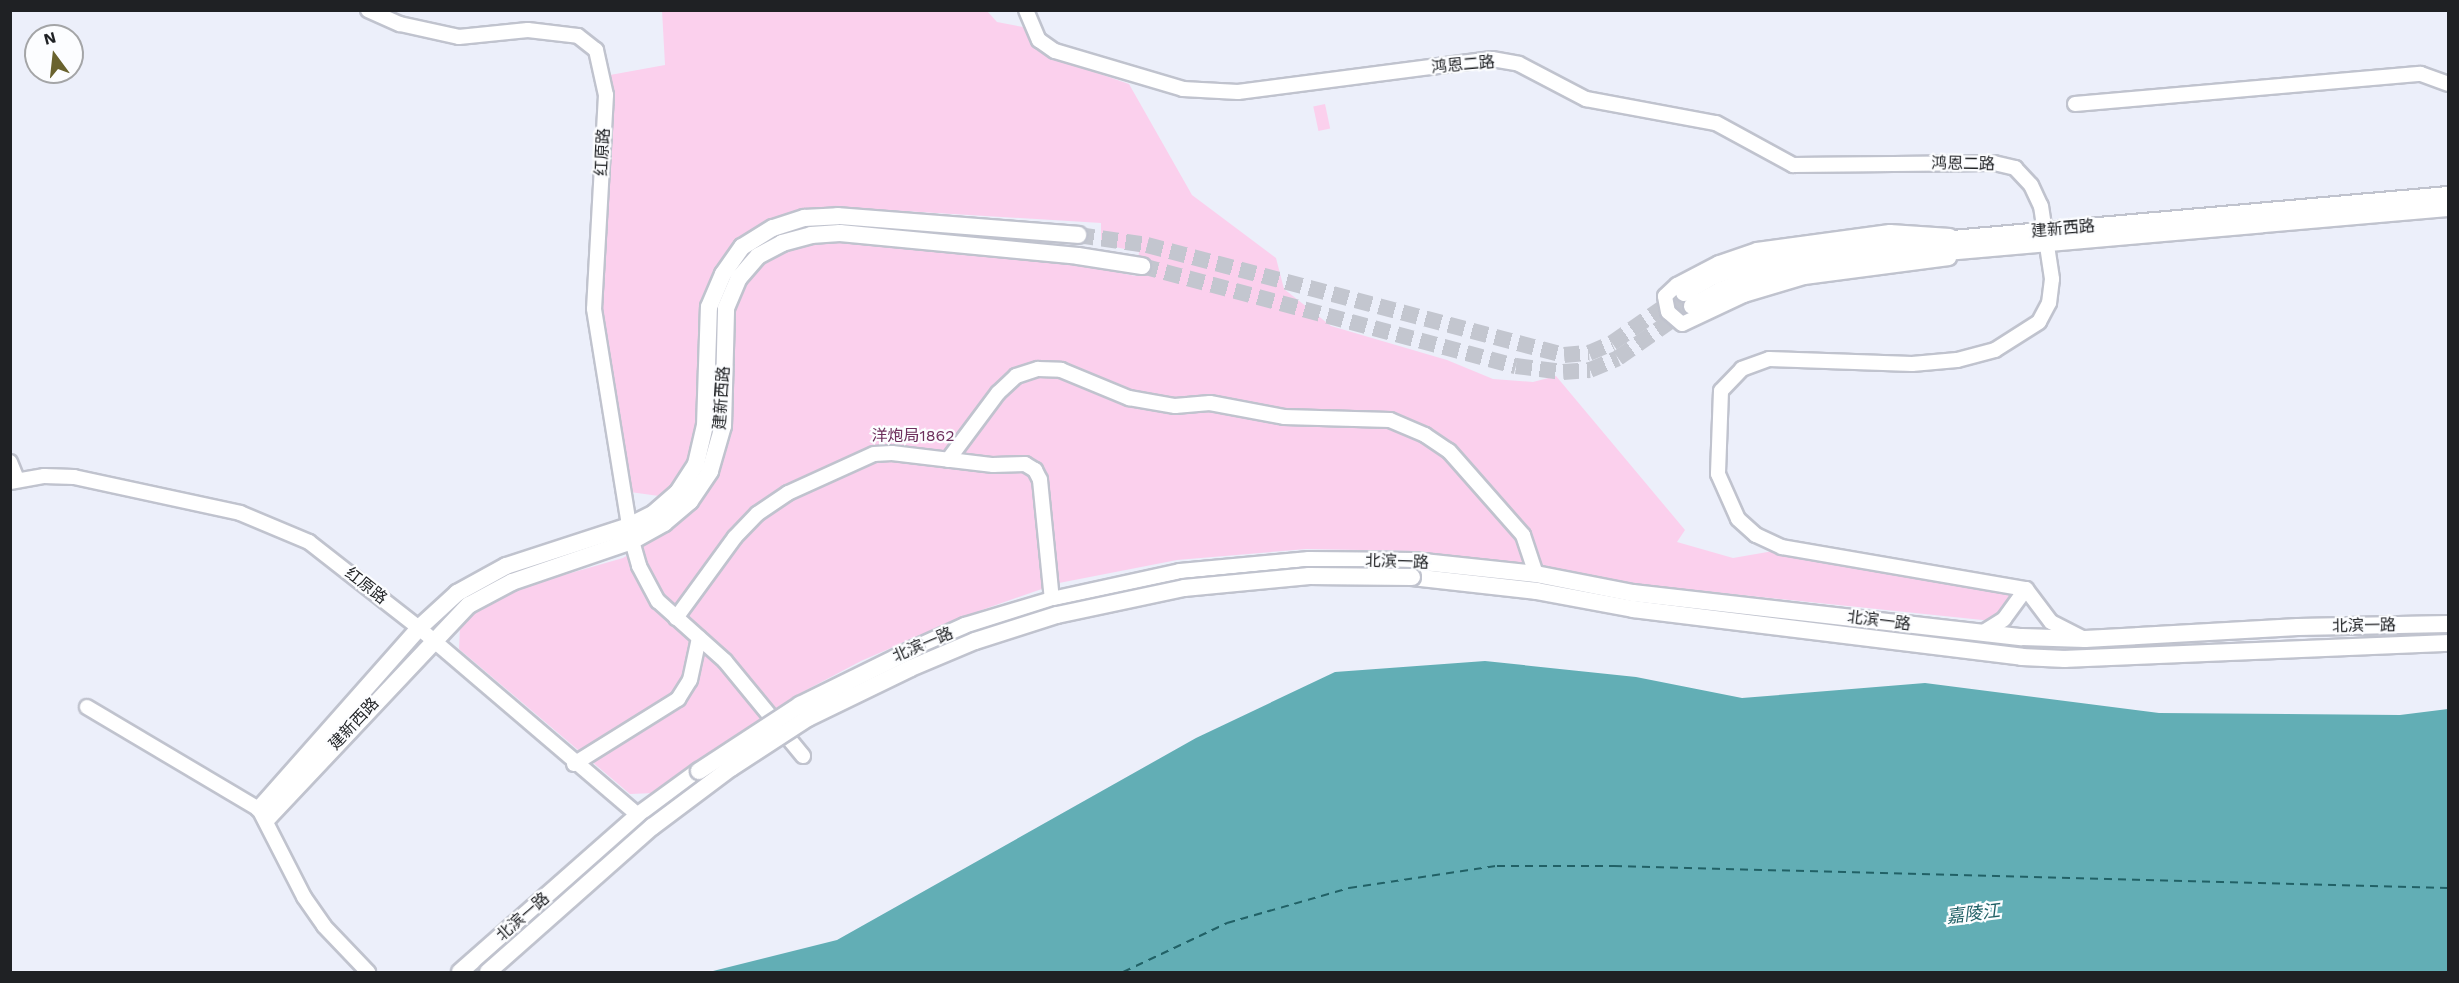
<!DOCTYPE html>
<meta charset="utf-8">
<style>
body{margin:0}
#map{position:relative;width:2459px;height:983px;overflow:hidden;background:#eceffa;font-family:"Work Sans","Noto Sans SC",sans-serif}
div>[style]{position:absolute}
.green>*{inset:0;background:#fbd0ed;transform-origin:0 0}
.water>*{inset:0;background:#62aeb5}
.ferry>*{height:1.5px;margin-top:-0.75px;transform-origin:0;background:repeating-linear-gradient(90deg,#216166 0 8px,transparent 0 14px)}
.major-tunnel>*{height:16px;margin-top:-8px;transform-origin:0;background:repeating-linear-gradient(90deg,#c3c6cf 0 16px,transparent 0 24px)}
.roads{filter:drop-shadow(2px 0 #c0c3ce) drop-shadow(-2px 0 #c0c3ce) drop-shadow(0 2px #c0c3ce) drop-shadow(0 -2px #c0c3ce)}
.minor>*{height:14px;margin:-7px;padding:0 7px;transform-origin:7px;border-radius:7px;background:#fff}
.major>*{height:16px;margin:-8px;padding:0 8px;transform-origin:8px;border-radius:8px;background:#fff}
.bridges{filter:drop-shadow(2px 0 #c0c3ce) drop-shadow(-2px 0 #c0c3ce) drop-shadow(0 2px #c0c3ce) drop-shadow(0 -2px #c0c3ce)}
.major-bridge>*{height:16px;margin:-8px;padding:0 8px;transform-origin:8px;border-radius:8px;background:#fff}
span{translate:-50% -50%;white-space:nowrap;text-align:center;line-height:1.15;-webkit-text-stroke:4.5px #fcfdff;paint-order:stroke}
.street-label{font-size:16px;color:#1f2124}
.park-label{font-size:16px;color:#6d2f5c}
.water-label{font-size:18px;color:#216166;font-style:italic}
.frame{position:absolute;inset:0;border:12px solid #1f2124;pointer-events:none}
.north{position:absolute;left:24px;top:24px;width:60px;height:60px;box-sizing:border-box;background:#fcfdff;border:2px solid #a4a5a7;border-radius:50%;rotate:345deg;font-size:16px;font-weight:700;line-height:24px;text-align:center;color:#1f2124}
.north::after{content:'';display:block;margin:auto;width:21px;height:27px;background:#69622e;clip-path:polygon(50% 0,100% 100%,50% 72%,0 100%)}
</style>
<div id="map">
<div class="green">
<i style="clip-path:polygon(662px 10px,987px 11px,997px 22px,1023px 27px,1032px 42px,1057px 59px,1129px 84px,1192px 195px,1276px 258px,1284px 289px,1331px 326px,1447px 360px,1493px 379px,1533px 382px,1556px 376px,1685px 530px,1677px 542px,1733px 558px,1779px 550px,2010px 591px,2012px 599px,1992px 621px,1635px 584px,1415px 551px,1306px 549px,1177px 560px,1059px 583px,962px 617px,861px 661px,795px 696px,655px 793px,630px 794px,459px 649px,460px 627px,472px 613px,515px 589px,623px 558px,670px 529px,697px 504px,716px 473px,730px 309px,743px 279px,762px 258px,813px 239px,1074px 264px,1136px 276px,1139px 252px,1101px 244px,1101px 223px,838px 207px,803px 209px,768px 220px,735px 244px,716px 271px,699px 428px,690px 460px,676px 484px,659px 496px,630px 492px,602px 309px,613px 95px,610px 75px,665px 65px)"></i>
<i style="left:1325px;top:104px;width:25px;height:12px;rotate:78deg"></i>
</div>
<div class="water">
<i style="clip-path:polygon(1485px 661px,1636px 677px,1742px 698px,1925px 683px,2159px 713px,2400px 715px,2448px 709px,2448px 972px,709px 972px,837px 940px,1196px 738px,1335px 672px)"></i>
</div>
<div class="ferry">
<i style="left:1123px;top:972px;width:115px;rotate:-25.2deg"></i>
<i style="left:1227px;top:923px;width:127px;rotate:-16deg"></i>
<i style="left:1349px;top:888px;width:150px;rotate:-8.5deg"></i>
<i style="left:1497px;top:866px;width:117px"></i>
<i style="left:1614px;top:866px;width:834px;rotate:1.51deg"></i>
</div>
<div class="major-tunnel">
<i style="left:1078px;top:235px;width:70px;rotate:8.2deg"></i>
<i style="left:1147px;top:245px;width:431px;rotate:14.8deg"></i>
<i style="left:1564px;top:355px;width:25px;rotate:-5deg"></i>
<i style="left:1589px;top:353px;width:25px;rotate:-23deg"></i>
<i style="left:1612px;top:343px;width:88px;rotate:-34.8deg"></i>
<i style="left:1142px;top:266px;width:387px;rotate:15deg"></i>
<i style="left:1516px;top:366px;width:47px;rotate:7.3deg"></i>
<i style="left:1563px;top:372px;width:27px;rotate:-4deg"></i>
<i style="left:1590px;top:370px;width:30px;rotate:-23deg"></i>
<i style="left:1618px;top:358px;width:90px;rotate:-35.1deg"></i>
</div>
<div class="roads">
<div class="minor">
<i style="left:368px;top:10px;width:35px;rotate:24deg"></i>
<i style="left:400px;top:24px;width:60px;rotate:12.4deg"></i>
<i style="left:459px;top:37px;width:69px;rotate:-5.8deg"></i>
<i style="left:528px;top:30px;width:50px;rotate:6.8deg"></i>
<i style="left:578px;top:36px;width:23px;rotate:38deg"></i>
<i style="left:596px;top:50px;width:46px;rotate:77.5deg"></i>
<i style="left:606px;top:95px;width:214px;rotate:93.2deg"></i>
<i style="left:594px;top:309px;width:220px;rotate:80.8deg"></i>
<i style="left:1026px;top:10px;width:33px;rotate:67deg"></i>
<i style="left:1039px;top:40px;width:19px;rotate:35deg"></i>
<i style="left:1055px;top:51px;width:134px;rotate:16.5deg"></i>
<i style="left:1183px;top:89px;width:55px;rotate:3.1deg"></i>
<i style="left:1238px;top:92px;width:256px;rotate:-7.4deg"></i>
<i style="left:1492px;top:59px;width:27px;rotate:10deg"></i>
<i style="left:1519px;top:64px;width:76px;rotate:27.6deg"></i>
<i style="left:1586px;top:99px;width:132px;rotate:10.5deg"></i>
<i style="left:1716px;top:123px;width:88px;rotate:28.6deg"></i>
<i style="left:1793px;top:165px;width:201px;rotate:-0.6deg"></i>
<i style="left:1994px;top:163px;width:22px;rotate:13deg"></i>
<i style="left:2015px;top:168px;width:23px;rotate:47deg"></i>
<i style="left:2031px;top:185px;width:23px;rotate:65deg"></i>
<i style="left:2041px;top:206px;width:74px;rotate:81.4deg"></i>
<i style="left:2052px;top:279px;width:24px;rotate:97deg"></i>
<i style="left:2049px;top:303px;width:21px;rotate:118deg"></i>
<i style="left:2039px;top:322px;width:52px;rotate:147.5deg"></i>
<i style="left:1995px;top:350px;width:39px;rotate:165deg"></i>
<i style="left:1957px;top:360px;width:45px;rotate:174.9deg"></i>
<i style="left:1912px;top:364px;width:143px;rotate:-178deg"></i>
<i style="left:1769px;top:359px;width:29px;rotate:160deg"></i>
<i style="left:1742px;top:369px;width:30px;rotate:134deg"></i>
<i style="left:1721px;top:391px;width:83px;rotate:92.1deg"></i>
<i style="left:1718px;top:474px;width:49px;rotate:66deg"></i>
<i style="left:1738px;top:519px;width:24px;rotate:42deg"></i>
<i style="left:1756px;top:535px;width:29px;rotate:25deg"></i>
<i style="left:1782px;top:547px;width:248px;rotate:9.8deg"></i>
<i style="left:2075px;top:104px;width:347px;rotate:-5deg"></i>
<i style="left:2421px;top:74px;width:29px;rotate:20deg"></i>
<i style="left:1949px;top:258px;width:146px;rotate:172.5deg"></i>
<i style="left:1804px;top:277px;width:63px;rotate:163.3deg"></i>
<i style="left:1744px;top:295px;width:68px;rotate:154.9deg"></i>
<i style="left:1682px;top:324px;width:18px;rotate:-139deg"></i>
<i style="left:1668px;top:312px;width:16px;rotate:-101deg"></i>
<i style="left:1665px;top:296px;width:16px;rotate:-43deg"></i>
<i style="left:1677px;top:285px;width:47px;rotate:-27.6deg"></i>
<i style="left:1719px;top:263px;width:40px;rotate:-18.9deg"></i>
<i style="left:1757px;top:250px;width:134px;rotate:-7.7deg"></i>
<i style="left:1890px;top:232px;width:60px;rotate:3.8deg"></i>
<i style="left:948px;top:460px;width:84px;rotate:-53.3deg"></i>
<i style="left:998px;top:393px;width:25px;rotate:-43deg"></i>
<i style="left:1016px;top:376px;width:23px;rotate:-18deg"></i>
<i style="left:1038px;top:369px;width:23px;rotate:2deg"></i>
<i style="left:1061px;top:370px;width:74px;rotate:22.4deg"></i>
<i style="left:1129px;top:398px;width:47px;rotate:9.9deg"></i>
<i style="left:1175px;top:406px;width:35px;rotate:-5deg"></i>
<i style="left:1210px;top:403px;width:75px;rotate:10.7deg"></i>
<i style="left:1284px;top:417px;width:106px;rotate:1.6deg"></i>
<i style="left:1390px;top:420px;width:38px;rotate:23deg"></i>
<i style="left:1425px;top:435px;width:29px;rotate:34deg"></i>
<i style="left:1449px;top:451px;width:112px;rotate:48.6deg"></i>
<i style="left:1523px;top:535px;width:41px;rotate:71.6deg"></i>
<i style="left:10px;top:462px;width:18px;rotate:68deg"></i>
<i style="left:10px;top:482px;width:35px;rotate:-10deg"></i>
<i style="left:44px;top:476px;width:30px;rotate:2deg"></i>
<i style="left:74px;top:477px;width:170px;rotate:12.2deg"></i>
<i style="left:240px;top:513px;width:75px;rotate:22.8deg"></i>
<i style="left:309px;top:542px;width:140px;rotate:38deg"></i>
<i style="left:419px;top:628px;width:306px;rotate:40.5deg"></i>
<i style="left:632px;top:541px;width:26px;rotate:74deg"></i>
<i style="left:639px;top:566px;width:40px;rotate:62deg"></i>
<i style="left:658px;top:601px;width:90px;rotate:41.8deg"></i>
<i style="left:725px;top:661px;width:123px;rotate:50.6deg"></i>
<i style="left:676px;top:618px;width:100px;rotate:-53.9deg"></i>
<i style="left:735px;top:537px;width:32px;rotate:-46deg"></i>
<i style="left:757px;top:514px;width:37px;rotate:-34deg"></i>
<i style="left:788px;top:493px;width:94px;rotate:-24.4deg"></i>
<i style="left:874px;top:454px;width:18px;rotate:-3deg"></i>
<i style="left:892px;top:453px;width:102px;rotate:6.8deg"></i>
<i style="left:993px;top:465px;width:32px;rotate:-2deg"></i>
<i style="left:1025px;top:464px;width:12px;rotate:31deg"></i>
<i style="left:1035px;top:470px;width:11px;rotate:63deg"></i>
<i style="left:1040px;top:480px;width:121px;rotate:84.3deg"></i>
<i style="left:1982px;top:633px;width:26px;rotate:-32deg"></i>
<i style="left:2004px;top:619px;width:37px;rotate:-54deg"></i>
<i style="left:2026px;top:589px;width:41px;rotate:52.9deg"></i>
<i style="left:2051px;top:622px;width:33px;rotate:27deg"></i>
<i style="left:87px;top:707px;width:200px;rotate:30.7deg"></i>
<i style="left:259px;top:809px;width:99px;rotate:62.9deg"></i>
<i style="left:304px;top:897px;width:35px;rotate:55deg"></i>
<i style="left:324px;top:926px;width:64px;rotate:46.3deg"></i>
<i style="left:574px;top:764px;width:123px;rotate:-32deg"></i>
<i style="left:678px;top:699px;width:22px;rotate:-58deg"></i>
<i style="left:690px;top:680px;width:43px;rotate:-77.9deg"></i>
</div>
<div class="major">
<i style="left:1684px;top:293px;width:34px;rotate:-30deg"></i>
<i style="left:1714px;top:276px;width:46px;rotate:-18.8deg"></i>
<i style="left:1758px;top:261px;width:49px;rotate:-10.6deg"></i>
<i style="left:1806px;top:252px;width:645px;rotate:-5.07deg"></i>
<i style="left:1692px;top:306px;width:33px;rotate:-29deg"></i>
<i style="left:1721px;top:290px;width:44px;rotate:-20.1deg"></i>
<i style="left:1762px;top:275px;width:48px;rotate:-13.2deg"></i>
<i style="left:1809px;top:264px;width:641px;rotate:-5.01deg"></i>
<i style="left:1412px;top:577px;width:126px;rotate:6.4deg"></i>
<i style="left:1537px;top:591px;width:98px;rotate:10.6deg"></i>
<i style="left:1633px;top:609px;width:392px;rotate:7deg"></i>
<i style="left:2022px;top:657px;width:43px;rotate:2.7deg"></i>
<i style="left:2065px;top:659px;width:383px;rotate:-2.4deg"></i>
<i style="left:916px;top:648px;width:54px;rotate:-24.2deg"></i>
<i style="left:965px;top:626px;width:91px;rotate:-16.6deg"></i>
<i style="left:1052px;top:600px;width:131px;rotate:-12.3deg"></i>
<i style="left:1180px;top:572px;width:130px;rotate:-5.3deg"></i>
<i style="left:1309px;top:560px;width:105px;rotate:0.5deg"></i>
<i style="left:1414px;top:561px;width:123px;rotate:6.1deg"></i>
<i style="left:1536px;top:574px;width:99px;rotate:11.1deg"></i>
<i style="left:1633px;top:593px;width:391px;rotate:6.5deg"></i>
<i style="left:2022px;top:637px;width:63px;rotate:1.8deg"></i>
<i style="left:2085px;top:639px;width:213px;rotate:-3.2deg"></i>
<i style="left:2298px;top:627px;width:150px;rotate:-1.1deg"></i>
<i style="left:259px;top:809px;width:242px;rotate:-48.5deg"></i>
<i style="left:419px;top:628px;width:52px;rotate:-42.6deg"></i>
<i style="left:457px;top:593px;width:56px;rotate:-28.9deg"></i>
<i style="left:506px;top:566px;width:129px;rotate:-18deg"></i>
<i style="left:629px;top:526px;width:28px;rotate:-27deg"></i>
<i style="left:654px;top:513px;width:32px;rotate:-41deg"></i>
<i style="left:678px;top:492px;width:33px;rotate:-57deg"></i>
<i style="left:696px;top:464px;width:39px;rotate:-77deg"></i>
<i style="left:705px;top:426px;width:119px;rotate:-88.1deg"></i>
<i style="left:709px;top:307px;width:36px;rotate:-67deg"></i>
<i style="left:723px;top:274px;width:33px;rotate:-55deg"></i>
<i style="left:742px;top:247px;width:36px;rotate:-32deg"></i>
<i style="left:773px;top:228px;width:33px;rotate:-18deg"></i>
<i style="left:804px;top:218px;width:34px;rotate:-3deg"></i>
<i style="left:838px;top:216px;width:241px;rotate:4.5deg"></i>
<i style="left:267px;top:819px;width:294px;rotate:-46.7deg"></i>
<i style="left:469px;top:605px;width:49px;rotate:-28.1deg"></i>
<i style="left:512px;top:582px;width:127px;rotate:-18.9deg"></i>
<i style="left:632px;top:541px;width:37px;rotate:-29deg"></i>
<i style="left:664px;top:523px;width:34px;rotate:-40deg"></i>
<i style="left:690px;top:501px;width:36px;rotate:-56deg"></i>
<i style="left:710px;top:471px;width:47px;rotate:-73.9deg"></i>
<i style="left:723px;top:426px;width:118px;rotate:-88.5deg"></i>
<i style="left:726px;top:308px;width:33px;rotate:-67deg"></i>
<i style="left:739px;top:278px;width:29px;rotate:-49deg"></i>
<i style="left:758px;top:256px;width:27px;rotate:-28deg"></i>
<i style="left:782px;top:243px;width:30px;rotate:-15deg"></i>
<i style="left:811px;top:235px;width:29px;rotate:-4deg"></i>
<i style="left:840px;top:233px;width:239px;rotate:5.5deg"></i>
<i style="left:1078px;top:256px;width:65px;rotate:8.9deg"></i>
<i style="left:460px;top:972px;width:236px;rotate:-41.4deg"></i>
<i style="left:637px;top:816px;width:77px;rotate:-36deg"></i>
</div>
</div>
<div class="bridges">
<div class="major-bridge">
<i style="left:699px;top:771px;width:121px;rotate:-33.2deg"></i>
<i style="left:800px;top:705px;width:129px;rotate:-26.2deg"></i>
<i style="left:488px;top:972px;width:219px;rotate:-41.5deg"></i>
<i style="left:652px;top:827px;width:99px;rotate:-36.8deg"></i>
<i style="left:731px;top:768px;width:92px;rotate:-33deg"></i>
<i style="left:808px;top:718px;width:114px;rotate:-25.9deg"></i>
<i style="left:911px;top:668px;width:69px;rotate:-22.9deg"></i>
<i style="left:975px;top:641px;width:86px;rotate:-17.6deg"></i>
<i style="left:1057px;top:615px;width:130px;rotate:-12deg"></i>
<i style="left:1184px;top:588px;width:126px;rotate:-5.5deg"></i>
<i style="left:1309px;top:576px;width:103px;rotate:0.6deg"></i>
</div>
</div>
<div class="street-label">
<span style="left:1463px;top:65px;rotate:-5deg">鸿恩二路</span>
<span style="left:603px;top:152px;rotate:-87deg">红原路</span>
<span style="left:1963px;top:164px;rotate:1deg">鸿恩二路</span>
<span style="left:2063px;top:229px;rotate:-5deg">建新西路</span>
<span style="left:722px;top:398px;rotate:-86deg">建新西路</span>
<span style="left:1397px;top:562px;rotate:2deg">北滨一路</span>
<span style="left:366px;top:586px;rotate:38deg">红原路</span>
<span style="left:1879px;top:621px;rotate:7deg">北滨一路</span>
<span style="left:2364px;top:626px;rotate:-1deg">北滨一路</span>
<span style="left:923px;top:645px;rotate:-23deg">北滨一路</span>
<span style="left:354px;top:724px;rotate:-47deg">建新西路</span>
<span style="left:523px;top:917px;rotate:-41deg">北滨一路</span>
</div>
<div class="park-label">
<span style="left:913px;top:436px">洋炮局1862</span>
</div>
<div class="water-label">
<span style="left:1973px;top:914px;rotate:-7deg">嘉陵江</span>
</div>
<div class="frame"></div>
<div class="north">N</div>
</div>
